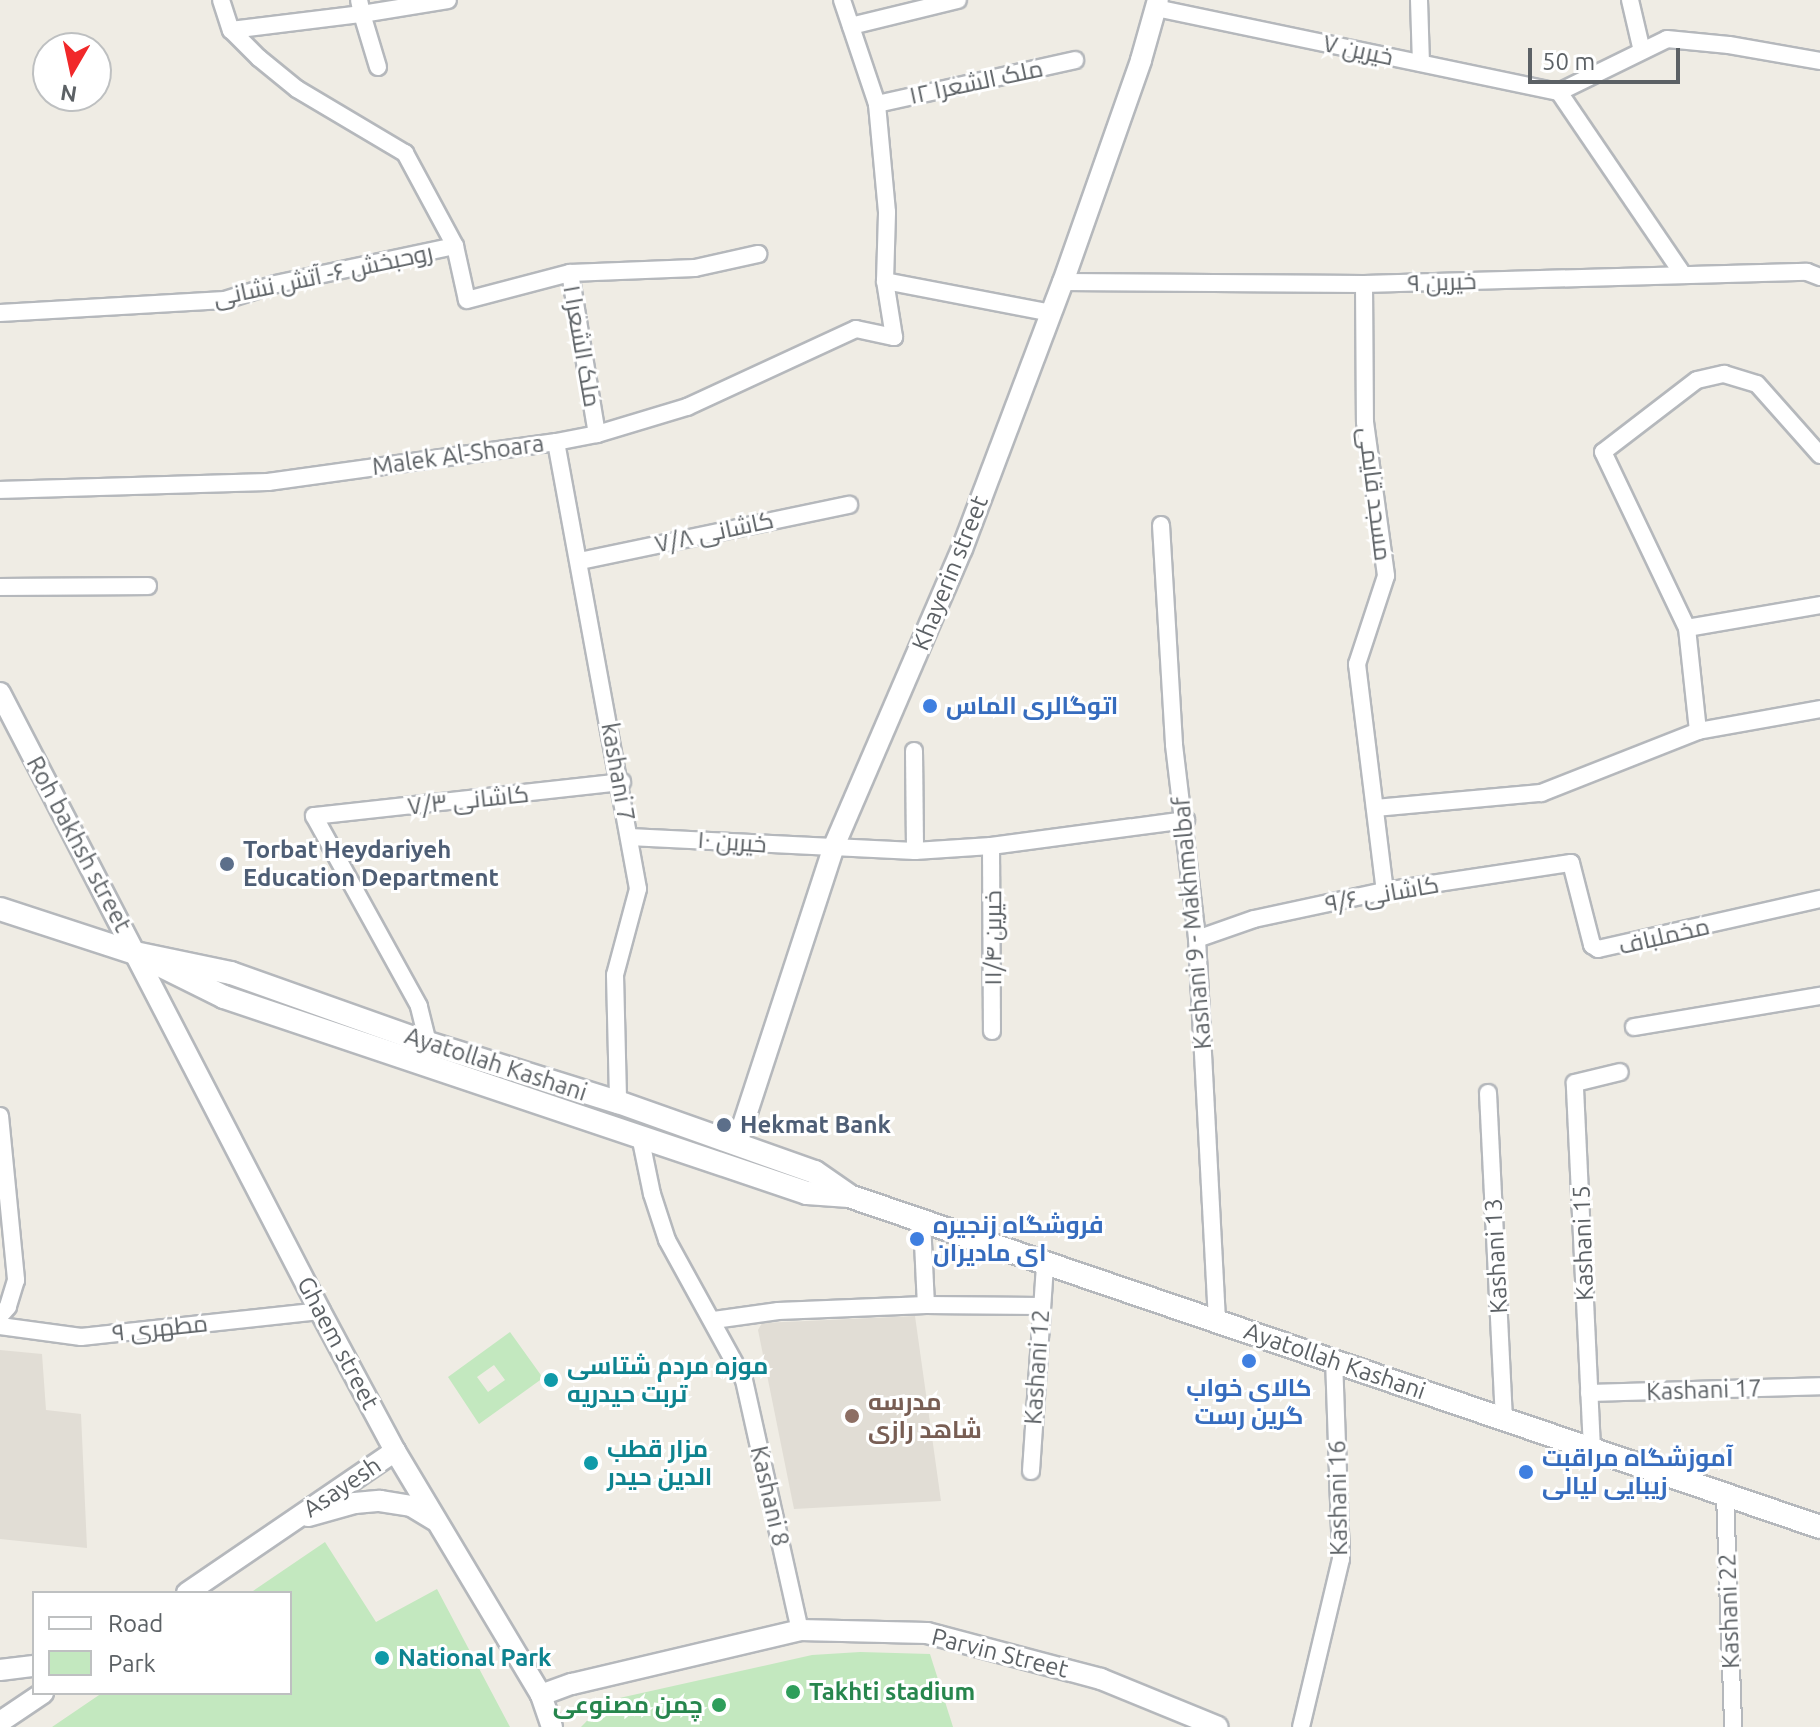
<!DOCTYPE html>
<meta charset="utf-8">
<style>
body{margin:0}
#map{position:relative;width:1820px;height:1727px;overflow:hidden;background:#efece4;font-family:Ubuntu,Cairo,sans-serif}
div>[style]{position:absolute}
.education>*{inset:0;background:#e1ddd5}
.green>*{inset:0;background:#c3e8bf}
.roads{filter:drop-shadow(2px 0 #b5b8bc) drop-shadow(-2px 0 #b5b8bc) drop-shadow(0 2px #b5b8bc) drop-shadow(0 -2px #b5b8bc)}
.minor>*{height:16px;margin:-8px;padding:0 8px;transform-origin:8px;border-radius:8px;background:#fff}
.tertiary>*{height:20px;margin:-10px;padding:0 10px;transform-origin:10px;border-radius:10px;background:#fff}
.secondary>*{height:22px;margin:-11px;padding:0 11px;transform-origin:11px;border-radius:11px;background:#fff}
.dots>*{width:22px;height:22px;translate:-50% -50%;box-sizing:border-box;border:4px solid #fff;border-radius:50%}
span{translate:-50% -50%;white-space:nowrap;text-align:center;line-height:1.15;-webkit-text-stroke:6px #fff;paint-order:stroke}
.street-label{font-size:24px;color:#5c6165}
.shop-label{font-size:24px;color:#366cbe;font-weight:700}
.left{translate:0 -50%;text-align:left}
.service-label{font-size:24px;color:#4e5e75;font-weight:700}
.culture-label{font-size:24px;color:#0d838f;font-weight:700}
.education-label{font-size:24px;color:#785e54;font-weight:700}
.leisure-label{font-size:24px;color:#27864d;font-weight:700}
.right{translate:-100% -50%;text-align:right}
.legend{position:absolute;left:32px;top:1591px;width:260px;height:104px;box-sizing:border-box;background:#fff;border:2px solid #bec0c1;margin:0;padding:10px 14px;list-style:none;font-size:24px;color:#5c6165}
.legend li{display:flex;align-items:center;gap:16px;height:40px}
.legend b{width:40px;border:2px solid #bec0c1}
.north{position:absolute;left:32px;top:32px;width:80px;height:80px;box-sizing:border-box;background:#fff;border:2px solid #bec0c1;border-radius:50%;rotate:189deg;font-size:22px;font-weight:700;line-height:32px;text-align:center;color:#5c6165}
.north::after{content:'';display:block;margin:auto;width:28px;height:36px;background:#f1282a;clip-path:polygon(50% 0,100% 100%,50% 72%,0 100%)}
.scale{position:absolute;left:1528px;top:48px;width:152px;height:36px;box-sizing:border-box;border:4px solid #5c6165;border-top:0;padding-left:10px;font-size:24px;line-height:28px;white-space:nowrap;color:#5c6165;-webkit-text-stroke:6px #fff;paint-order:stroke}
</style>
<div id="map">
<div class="education">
<i style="clip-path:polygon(915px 1316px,941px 1501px,794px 1509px,758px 1330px,762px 1323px)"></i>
<i style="clip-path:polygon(0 1350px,42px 1354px,46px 1410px,81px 1414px,87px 1548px,0 1539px)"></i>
</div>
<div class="green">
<i style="clip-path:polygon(evenodd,510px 1332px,543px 1378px,479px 1424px,448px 1377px,510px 1332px,494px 1365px,505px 1380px,488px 1392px,477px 1377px,494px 1365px)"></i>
<i style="clip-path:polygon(325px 1542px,376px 1622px,437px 1589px,510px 1727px,52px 1727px,102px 1693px,290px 1693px,290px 1593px,250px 1593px)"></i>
<i style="clip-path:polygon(860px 1652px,930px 1654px,953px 1727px,581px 1727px,606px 1701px,812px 1655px)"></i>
</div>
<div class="roads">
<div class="minor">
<i style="left:221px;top:0;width:32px;rotate:72deg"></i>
<i style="left:231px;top:30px;width:40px;rotate:45deg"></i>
<i style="left:259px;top:58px;width:49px;rotate:39.2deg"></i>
<i style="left:297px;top:89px;width:126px;rotate:30.7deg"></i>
<i style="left:405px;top:153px;width:106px;rotate:61.7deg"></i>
<i style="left:455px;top:246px;width:55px;rotate:77.5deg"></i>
<i style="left:467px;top:300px;width:106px;rotate:-14.7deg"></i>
<i style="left:570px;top:273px;width:163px;rotate:80.5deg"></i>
<i style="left:1419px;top:0;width:63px;rotate:88.2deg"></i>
<i style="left:1630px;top:0;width:52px;rotate:76.8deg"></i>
<i style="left:1156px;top:8px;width:412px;rotate:11.8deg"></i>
<i style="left:851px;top:26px;width:110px;rotate:-13.7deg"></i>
<i style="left:231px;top:30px;width:132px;rotate:-7deg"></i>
<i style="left:362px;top:14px;width:14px;rotate:-102deg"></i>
<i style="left:378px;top:67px;width:55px;rotate:-106.8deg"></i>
<i style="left:362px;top:14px;width:87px;rotate:-9.2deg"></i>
<i style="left:1559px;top:92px;width:120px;rotate:-26.1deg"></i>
<i style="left:1667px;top:39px;width:62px;rotate:5.5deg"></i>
<i style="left:1729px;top:45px;width:92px;rotate:10deg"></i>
<i style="left:1559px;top:92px;width:219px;rotate:55.8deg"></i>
<i style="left:877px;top:104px;width:203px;rotate:-12.5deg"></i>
<i style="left:570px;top:273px;width:125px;rotate:-2.3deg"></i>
<i style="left:695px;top:268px;width:65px;rotate:-12.5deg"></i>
<i style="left:885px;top:281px;width:169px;rotate:10.9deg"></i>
<i style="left:1063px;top:282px;width:301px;rotate:0.4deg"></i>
<i style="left:1364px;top:284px;width:443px;rotate:-1.6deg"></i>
<i style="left:1807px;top:272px;width:14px;rotate:21deg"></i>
<i style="left:1364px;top:284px;width:138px;rotate:89.6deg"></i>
<i style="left:1365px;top:422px;width:155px;rotate:82.2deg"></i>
<i style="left:1386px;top:576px;width:93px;rotate:108.2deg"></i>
<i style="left:1357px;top:664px;width:229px;rotate:83deg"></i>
<i style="left:0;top:313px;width:225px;rotate:-3.3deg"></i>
<i style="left:225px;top:300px;width:53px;rotate:-17.4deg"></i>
<i style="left:276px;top:284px;width:183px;rotate:-12deg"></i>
<i style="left:556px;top:442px;width:454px;rotate:79.6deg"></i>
<i style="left:638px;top:889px;width:89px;rotate:105deg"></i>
<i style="left:615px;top:975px;width:127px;rotate:88.6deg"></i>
<i style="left:0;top:490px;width:268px;rotate:-1.7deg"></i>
<i style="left:268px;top:482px;width:291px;rotate:-7.9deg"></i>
<i style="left:556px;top:442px;width:42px;rotate:-11deg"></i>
<i style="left:597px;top:434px;width:94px;rotate:-16.7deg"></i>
<i style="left:687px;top:407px;width:186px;rotate:-24.8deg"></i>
<i style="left:856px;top:329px;width:39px;rotate:12deg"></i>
<i style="left:894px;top:337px;width:57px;rotate:-99.1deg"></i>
<i style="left:885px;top:281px;width:69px;rotate:-88.3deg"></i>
<i style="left:887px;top:212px;width:108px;rotate:-95.3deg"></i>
<i style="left:877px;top:104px;width:110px;rotate:-108.6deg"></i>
<i style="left:1161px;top:525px;width:220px;rotate:86.6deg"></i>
<i style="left:1174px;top:745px;width:195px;rotate:83.2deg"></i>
<i style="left:1197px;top:939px;width:383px;rotate:87deg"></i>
<i style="left:580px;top:561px;width:275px;rotate:-11.8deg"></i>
<i style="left:0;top:587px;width:148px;rotate:-0.4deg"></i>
<i style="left:1687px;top:628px;width:135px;rotate:-9.8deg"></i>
<i style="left:1698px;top:731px;width:124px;rotate:-10.2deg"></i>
<i style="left:914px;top:751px;width:100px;rotate:89.4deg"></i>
<i style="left:1375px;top:808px;width:167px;rotate:-5.2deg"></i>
<i style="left:1541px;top:793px;width:169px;rotate:-21.5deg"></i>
<i style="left:1698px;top:731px;width:104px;rotate:-96.1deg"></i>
<i style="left:1687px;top:628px;width:195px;rotate:-115.5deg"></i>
<i style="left:1603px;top:452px;width:118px;rotate:-37.5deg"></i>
<i style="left:1697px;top:380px;width:28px;rotate:-13deg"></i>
<i style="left:1724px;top:374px;width:34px;rotate:17deg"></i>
<i style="left:1757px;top:384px;width:95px;rotate:48.4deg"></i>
<i style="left:629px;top:837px;width:286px;rotate:2.8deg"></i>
<i style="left:915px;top:851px;width:76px;rotate:-3.8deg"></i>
<i style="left:991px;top:846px;width:197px;rotate:-7.6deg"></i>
<i style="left:991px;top:846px;width:185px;rotate:89.7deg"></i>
<i style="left:1197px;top:939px;width:60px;rotate:-19.3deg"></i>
<i style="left:1254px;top:919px;width:134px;rotate:-12.1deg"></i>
<i style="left:1385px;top:891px;width:188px;rotate:-8.6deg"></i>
<i style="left:1571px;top:863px;width:85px;rotate:75.6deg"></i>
<i style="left:1592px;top:945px;width:7px;rotate:34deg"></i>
<i style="left:1598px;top:949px;width:228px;rotate:-12.7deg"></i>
<i style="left:1634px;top:1027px;width:189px;rotate:-9.5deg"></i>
<i style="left:428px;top:1043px;width:38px;rotate:-104deg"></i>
<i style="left:419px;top:1006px;width:217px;rotate:-118.9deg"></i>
<i style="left:314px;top:816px;width:310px;rotate:-6.3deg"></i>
<i style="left:1488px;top:1093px;width:326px;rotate:87.2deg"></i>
<i style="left:0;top:1116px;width:165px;rotate:84.4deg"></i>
<i style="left:16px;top:1280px;width:28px;rotate:107deg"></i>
<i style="left:8px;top:1307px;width:12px;rotate:132deg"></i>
<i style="left:640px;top:1136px;width:59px;rotate:78.3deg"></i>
<i style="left:652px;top:1194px;width:48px;rotate:71.9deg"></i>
<i style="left:667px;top:1240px;width:160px;rotate:61.2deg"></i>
<i style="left:744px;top:1380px;width:256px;rotate:77.4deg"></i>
<i style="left:922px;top:1221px;width:84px;rotate:87.3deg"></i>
<i style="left:714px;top:1320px;width:65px;rotate:-8deg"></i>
<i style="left:778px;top:1311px;width:148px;rotate:-2.3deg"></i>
<i style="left:926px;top:1305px;width:114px;rotate:0.5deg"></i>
<i style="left:0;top:1326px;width:82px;rotate:7.7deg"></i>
<i style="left:81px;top:1337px;width:240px;rotate:-6.2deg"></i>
<i style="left:1589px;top:1393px;width:231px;rotate:-1.7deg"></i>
<i style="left:1592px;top:1449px;width:366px;rotate:-92.7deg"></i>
<i style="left:1575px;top:1083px;width:46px;rotate:-13.7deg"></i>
<i style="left:1031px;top:1471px;width:208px;rotate:-86.1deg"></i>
<i style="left:1725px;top:1494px;width:233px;rotate:88deg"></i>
<i style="left:1301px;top:1727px;width:173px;rotate:-76.6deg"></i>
<i style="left:1341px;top:1559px;width:198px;rotate:-92deg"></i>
</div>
<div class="tertiary">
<i style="left:0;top:693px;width:696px;rotate:62.62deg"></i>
<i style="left:320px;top:1311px;width:159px;rotate:61.8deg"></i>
<i style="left:395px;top:1451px;width:284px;rotate:59.1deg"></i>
<i style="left:541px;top:1695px;width:34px;rotate:71deg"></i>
<i style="left:737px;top:1143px;width:312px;rotate:-71.9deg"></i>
<i style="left:834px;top:846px;width:323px;rotate:-66.7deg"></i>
<i style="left:962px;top:549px;width:285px;rotate:-69.3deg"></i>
<i style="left:1063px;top:282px;width:235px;rotate:-70.6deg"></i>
<i style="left:1141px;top:60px;width:62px;rotate:-74.2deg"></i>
<i style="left:308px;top:1516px;width:49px;rotate:-15.5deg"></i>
<i style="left:355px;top:1503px;width:25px;rotate:-5deg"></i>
<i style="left:380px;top:1501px;width:31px;rotate:9deg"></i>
<i style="left:411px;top:1506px;width:27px;rotate:31deg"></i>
<i style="left:187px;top:1593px;width:252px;rotate:-34.3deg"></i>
<i style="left:0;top:1670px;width:34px;rotate:-7deg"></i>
<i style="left:541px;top:1695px;width:33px;rotate:-20deg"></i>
<i style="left:572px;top:1684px;width:234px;rotate:-13.3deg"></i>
<i style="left:800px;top:1630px;width:127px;rotate:1.4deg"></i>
<i style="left:927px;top:1633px;width:180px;rotate:14.8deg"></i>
<i style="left:1101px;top:1679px;width:126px;rotate:22.3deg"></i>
<i style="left:0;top:1722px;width:52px;rotate:-34deg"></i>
</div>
<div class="secondary">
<i style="left:0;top:909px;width:142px;rotate:18.1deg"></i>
<i style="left:135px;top:953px;width:98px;rotate:11.8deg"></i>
<i style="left:231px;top:973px;width:209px;rotate:19.6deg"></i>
<i style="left:428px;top:1043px;width:199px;rotate:17.3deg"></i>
<i style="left:618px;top:1102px;width:209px;rotate:19.6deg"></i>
<i style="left:815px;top:1172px;width:40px;rotate:34.9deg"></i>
<i style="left:135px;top:953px;width:99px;rotate:26.3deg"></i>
<i style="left:224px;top:997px;width:615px;rotate:18.58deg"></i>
<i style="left:807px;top:1193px;width:42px;rotate:4.1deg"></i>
<i style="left:849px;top:1196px;width:1026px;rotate:18.82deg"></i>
</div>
</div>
<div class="dots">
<i style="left:930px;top:706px;background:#3f7fe0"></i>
<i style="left:227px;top:864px;background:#5c6f8a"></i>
<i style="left:724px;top:1125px;background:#5c6f8a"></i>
<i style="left:917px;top:1239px;background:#3f7fe0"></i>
<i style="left:1249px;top:1361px;background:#3f7fe0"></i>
<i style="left:551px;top:1380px;background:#0f9aa8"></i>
<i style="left:852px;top:1416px;background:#8d6e63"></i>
<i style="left:591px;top:1463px;background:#0f9aa8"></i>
<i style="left:1526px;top:1472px;background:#3f7fe0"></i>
<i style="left:382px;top:1658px;background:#0f9aa8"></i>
<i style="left:793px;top:1692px;background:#2e9e5b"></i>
<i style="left:719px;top:1705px;background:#2e9e5b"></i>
</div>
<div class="street-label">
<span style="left:1358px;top:50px;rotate:12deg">خیرین ۷</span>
<span style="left:976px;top:82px;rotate:-12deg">ملک الشعرا ۱۲</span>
<span style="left:323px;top:275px;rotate:-12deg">روحبخش ۶- آتش نشانی</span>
<span style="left:1442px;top:282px;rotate:-2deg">خیرین ۹</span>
<span style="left:582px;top:346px;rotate:80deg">ملک الشعرا ۱</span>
<span style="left:458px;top:455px;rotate:-8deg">Malek Al-Shoara</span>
<span style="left:1375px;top:494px;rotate:83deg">مسجد قایمی</span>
<span style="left:714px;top:532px;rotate:-12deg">کاشانی ۷/۸</span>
<span style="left:950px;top:573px;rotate:-68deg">Khayerin street</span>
<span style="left:618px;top:772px;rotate:80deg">kashani 7</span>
<span style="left:468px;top:800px;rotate:-6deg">کاشانی ۷/۳</span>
<span style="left:732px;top:842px;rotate:4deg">خیرین ۱۰</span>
<span style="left:79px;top:844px;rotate:62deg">Roh bakhsh street</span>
<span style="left:1382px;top:894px;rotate:-10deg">کاشانی ۹/۶</span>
<span style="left:1192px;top:923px;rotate:-95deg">Kashani 9 - Makhmalbaf</span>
<span style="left:1664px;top:936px;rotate:-13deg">مخملباف</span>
<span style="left:993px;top:938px;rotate:-90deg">خیرین ۱۱/۴</span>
<span style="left:496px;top:1064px;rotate:18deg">Ayatollah Kashani</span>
<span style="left:1583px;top:1243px;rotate:-92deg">Kashani 15</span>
<span style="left:1496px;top:1256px;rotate:-93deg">Kashani 13</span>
<span style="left:160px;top:1328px;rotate:-6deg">مطهری ۹</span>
<span style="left:338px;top:1343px;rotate:62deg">Ghaem street</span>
<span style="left:1335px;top:1361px;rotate:19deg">Ayatollah Kashani</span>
<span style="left:1037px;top:1367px;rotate:-86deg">Kashani 12</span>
<span style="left:1704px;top:1390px;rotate:-2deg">Kashani 17</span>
<span style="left:342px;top:1487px;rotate:-34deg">Asayesh</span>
<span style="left:770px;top:1496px;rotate:77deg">Kashani 8</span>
<span style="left:1338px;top:1498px;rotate:-91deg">Kashani 16</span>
<span style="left:1729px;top:1611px;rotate:-92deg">Kashani 22</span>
<span style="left:1000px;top:1653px;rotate:14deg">Parvin Street</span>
</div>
<div class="shop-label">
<span class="left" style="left:946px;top:706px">اتوگالری الماس</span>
<span class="left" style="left:933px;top:1239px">فروشگاه زنجیره<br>ای مادیران</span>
<span style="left:1249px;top:1402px">کالای خواب<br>گرین رست</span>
<span class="left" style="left:1542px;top:1472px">آموزشگاه مراقبت<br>زیبایی لیالی</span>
</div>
<div class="service-label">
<span class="left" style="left:243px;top:864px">Torbat Heydariyeh<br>Education Department</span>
<span class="left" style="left:740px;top:1125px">Hekmat Bank</span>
</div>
<div class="culture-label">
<span class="left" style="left:567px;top:1380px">موزه مردم شتاسی<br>تربت حیدریه</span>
<span class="left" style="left:607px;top:1463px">مزار قطب<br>الدین حیدر</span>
<span class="left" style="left:398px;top:1658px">National Park</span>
</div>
<div class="education-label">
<span class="left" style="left:868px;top:1416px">مدرسه<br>شاهد رازی</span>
</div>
<div class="leisure-label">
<span class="left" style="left:809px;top:1692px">Takhti stadium</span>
<span class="right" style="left:703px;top:1705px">چمن مصنوعی</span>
</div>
<ul class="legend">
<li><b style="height:10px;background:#fff"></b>Road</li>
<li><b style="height:22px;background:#c3e8bf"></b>Park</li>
</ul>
<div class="north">N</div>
<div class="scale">50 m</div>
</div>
